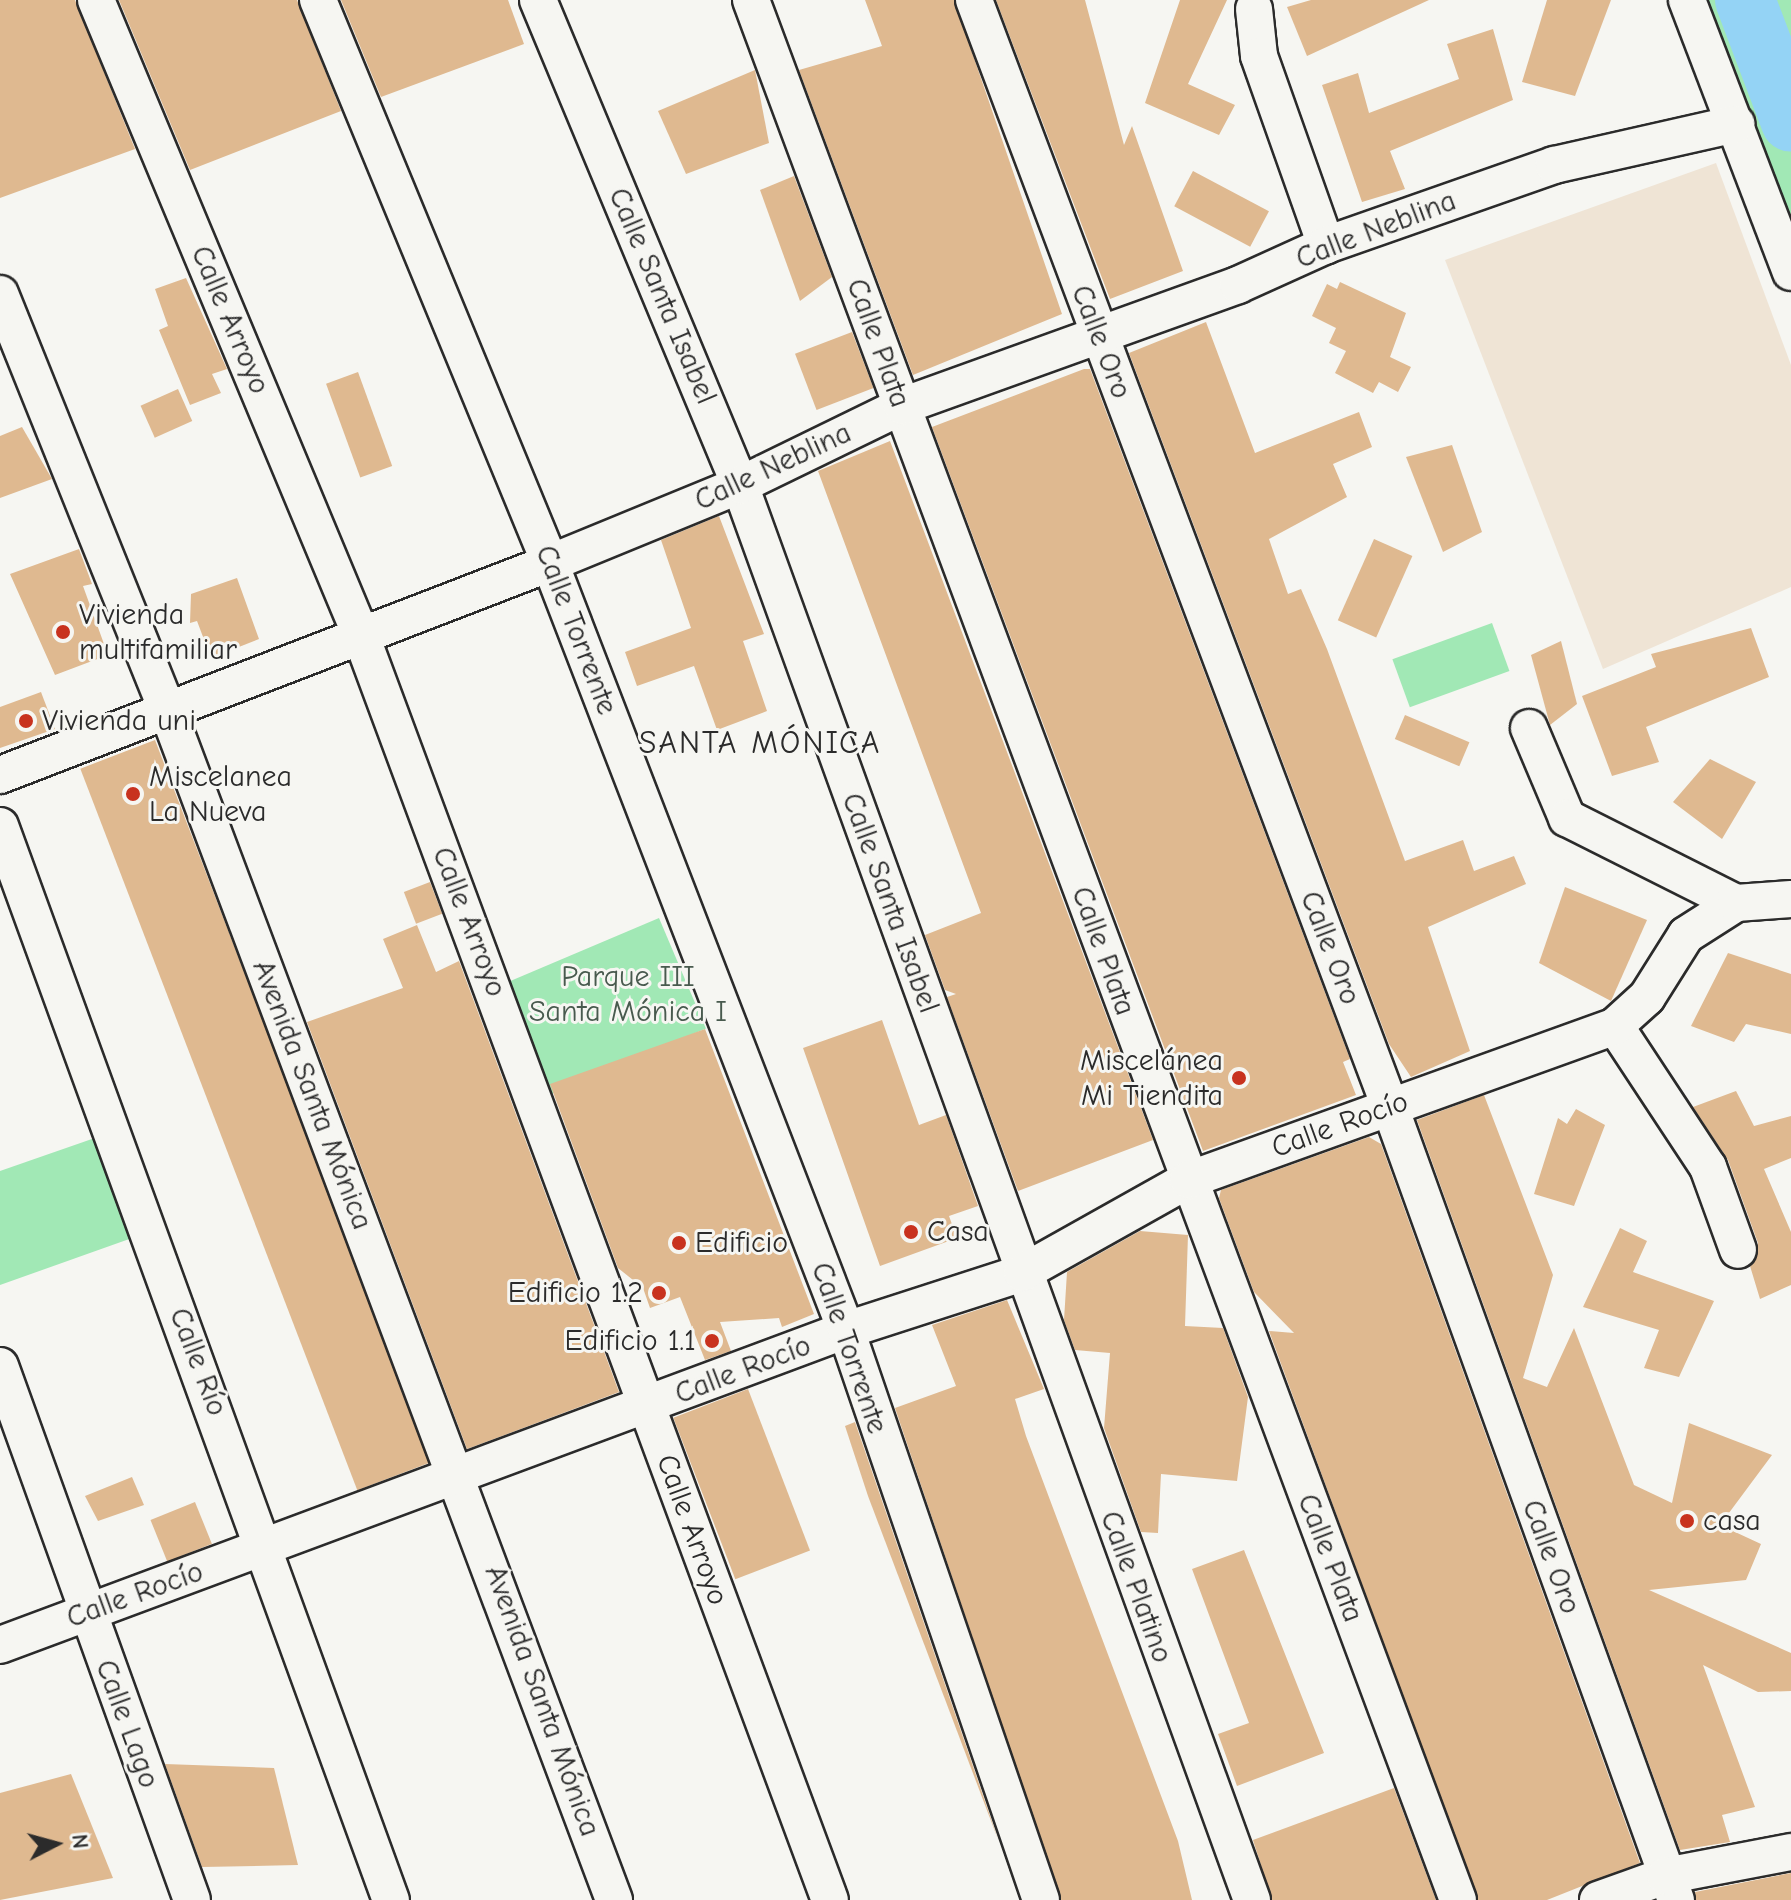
<!DOCTYPE html>
<meta charset="utf-8">
<style>
body{margin:0}
#map{position:relative;width:1791px;height:1900px;overflow:hidden;background:#f6f6f2;font-family:"Comic Neue",sans-serif}
div>[style]{position:absolute}
.built>*{inset:0;background:#efe4d5}
.green>*{inset:0;background:#a1e8b5;transform-origin:0 0}
.river>*{height:60px;margin:-30px;padding:0 30px;transform-origin:30px;border-radius:30px;background:#94d3f5}
.building>*{inset:0;background:#dfb990;transform-origin:0 0}
.roads{filter:drop-shadow(2px 0 #2b2b2b) drop-shadow(-2px 0 #2b2b2b) drop-shadow(0 2px #2b2b2b) drop-shadow(0 -2px #2b2b2b)}
.street>*{height:36px;margin:-18px;padding:0 18px;transform-origin:18px;border-radius:18px;background:#f6f6f2}
.dots>*{width:22px;height:22px;translate:-50% -50%;box-sizing:border-box;border:4px solid #f6f6f2;border-radius:50%}
span{translate:-50% -50%;white-space:nowrap;text-align:center;line-height:1.15;-webkit-text-stroke:6px #f6f6f2;paint-order:stroke}
.street-label{font-size:30px;color:#2b2b2b}
.poi-label{font-size:30px;color:#2b2b2b}
.left{translate:0 -50%;text-align:left}
.right{translate:-100% -50%;text-align:right}
.park-label{font-size:30px;color:#485a4e}
.neighbourhood-label{font-size:32px;color:#2b2b2b;letter-spacing:2px}
.north{position:absolute;left:16px;top:1804px;width:80px;height:80px;-webkit-text-stroke:6px #f6f6f2;paint-order:stroke;rotate:84deg;font-size:22px;font-weight:700;line-height:32px;text-align:center;color:#2b2b2b}
.north::after{content:'';display:block;margin:auto;width:28px;height:36px;background:#2b2b2b;clip-path:polygon(50% 0,100% 100%,50% 72%,0 100%)}
</style>
<div id="map">
<div class="built">
<i style="clip-path:polygon(1716px 163px,1791px 365px,1791px 587px,1603px 669px,1445px 260px)"></i>
</div>
<div class="green">
<i style="clip-path:polygon(1697px 0,1791px 0,1791px 244px)"></i>
<i style="left:1492px;top:623px;width:51px;height:106px;rotate:70deg"></i>
<i style="left:659px;top:918px;width:120px;height:169px;rotate:67deg"></i>
<i style="clip-path:polygon(112px 1132px,149px 1232px,0 1285px,0 1171px)"></i>
</div>
<div class="river">
<i style="left:1745px;top:0;width:130px;rotate:69.3deg"></i>
</div>
<div class="building">
<i style="clip-path:polygon(0 0,75px 0,135px 149px,0 198px)"></i>
<i style="clip-path:polygon(119px 0,297px 0,341px 111px,190px 170px)"></i>
<i style="clip-path:polygon(341px 0,508px 0,524px 44px,381px 97px)"></i>
<i style="clip-path:polygon(865px 0,954px 0,1062px 314px,913px 375px,799px 70px,882px 46px)"></i>
<i style="clip-path:polygon(996px 0,1085px 0,1124px 145px,1132px 126px,1183px 271px,1110px 299px)"></i>
<i style="clip-path:polygon(1180px 0,1227px 0,1188px 84px,1235px 105px,1219px 135px,1145px 103px)"></i>
<i style="clip-path:polygon(1311px 0,1429px 0,1307px 56px,1287px 7px)"></i>
<i style="clip-path:polygon(1547px 0,1611px 0,1575px 96px,1522px 82px)"></i>
<i style="clip-path:polygon(1493px 29px,1513px 100px,1390px 151px,1405px 189px,1362px 202px,1322px 85px,1358px 73px,1369px 113px,1459px 79px,1447px 44px)"></i>
<i style="clip-path:polygon(755px 70px,769px 143px,686px 174px,658px 111px)"></i>
<i style="left:1193px;top:171px;width:86px;height:40px;rotate:28deg"></i>
<i style="clip-path:polygon(794px 176px,832px 277px,800px 301px,760px 190px)"></i>
<i style="clip-path:polygon(186px 278px,227px 369px,212px 374px,221px 393px,190px 405px,159px 330px,168px 326px,155px 289px)"></i>
<i style="clip-path:polygon(1340px 282px,1406px 313px,1390px 357px,1411px 367px,1398px 392px,1379px 382px,1373px 393px,1335px 373px,1346px 351px,1329px 343px,1336px 328px,1312px 316px,1327px 284px,1337px 289px)"></i>
<i style="clip-path:polygon(1206px 322px,1255px 453px,1359px 412px,1372px 447px,1333px 464px,1347px 497px,1269px 539px,1288px 594px,1301px 589px,1327px 649px,1405px 861px,1463px 840px,1474px 871px,1514px 856px,1526px 884px,1428px 927px,1470px 1051px,1411px 1077px,1389px 1044px,1129px 353px)"></i>
<i style="left:852px;top:332px;width:60px;height:61px;rotate:69deg"></i>
<i style="clip-path:polygon(1084px 369px,1090px 369px,1350px 1059px,1343px 1062px,1356px 1095px,1203px 1151px,932px 427px)"></i>
<i style="left:358px;top:372px;width:100px;height:34px;rotate:70deg"></i>
<i style="left:178px;top:389px;width:35px;height:41px;rotate:66deg"></i>
<i style="clip-path:polygon(22px 427px,52px 479px,0 498px,0 436px)"></i>
<i style="clip-path:polygon(890px 441px,1153px 1140px,1018px 1191px,947px 997px,956px 994px,945px 990px,925px 935px,981px 913px,818px 471px)"></i>
<i style="clip-path:polygon(1452px 445px,1482px 532px,1443px 552px,1406px 457px)"></i>
<i style="clip-path:polygon(719px 516px,764px 634px,743px 641px,767px 711px,717px 730px,694px 666px,637px 686px,625px 652px,691px 628px,661px 540px)"></i>
<i style="left:1374px;top:539px;width:42px;height:89px;rotate:24deg"></i>
<i style="clip-path:polygon(79px 549px,92px 584px,83px 586px,108px 655px,55px 675px,10px 574px)"></i>
<i style="clip-path:polygon(237px 578px,259px 639px,211px 658px,197px 621px,190px 623px,191px 594px)"></i>
<i style="clip-path:polygon(1751px 628px,1769px 677px,1646px 727px,1659px 762px,1612px 776px,1582px 696px,1656px 667px,1651px 654px)"></i>
<i style="clip-path:polygon(1561px 641px,1577px 704px,1550px 725px,1531px 655px)"></i>
<i style="clip-path:polygon(41px 692px,55px 729px,0 748px,0 707px)"></i>
<i style="left:1405px;top:715px;width:70px;height:26px;rotate:23deg"></i>
<i style="left:155px;top:740px;width:773px;height:80px;rotate:69deg"></i>
<i style="clip-path:polygon(1710px 759px,1756px 782px,1722px 839px,1673px 802px)"></i>
<i style="left:430px;top:882px;width:34px;height:28px;rotate:69deg"></i>
<i style="clip-path:polygon(1565px 887px,1647px 920px,1611px 1001px,1539px 963px)"></i>
<i style="clip-path:polygon(417px 925px,436px 972px,459px 961px,619px 1392px,467px 1449px,307px 1022px,403px 988px,383px 939px)"></i>
<i style="clip-path:polygon(1728px 953px,1791px 974px,1791px 1034px,1746px 1024px,1734px 1042px,1691px 1026px)"></i>
<i style="clip-path:polygon(882px 1020px,919px 1125px,946px 1115px,978px 1206px,949px 1216px,957px 1238px,880px 1266px,803px 1048px)"></i>
<i style="clip-path:polygon(705px 1029px,814px 1314px,782px 1327px,779px 1318px,720px 1322px,731px 1351px,705px 1360px,680px 1297px,650px 1308px,643px 1288px,618px 1268px,550px 1084px)"></i>
<i style="clip-path:polygon(1736px 1091px,1754px 1126px,1791px 1116px,1791px 1158px,1764px 1169px,1791px 1232px,1791px 1285px,1760px 1299px,1750px 1266px,1758px 1243px,1728px 1160px,1693px 1107px)"></i>
<i style="clip-path:polygon(1484px 1095px,1553px 1275px,1523px 1378px,1547px 1387px,1574px 1328px,1634px 1485px,1672px 1503px,1689px 1423px,1772px 1455px,1720px 1525px,1761px 1544px,1746px 1580px,1649px 1590px,1791px 1653px,1791px 1691px,1758px 1692px,1703px 1665px,1755px 1807px,1722px 1815px,1730px 1842px,1680px 1850px,1417px 1120px)"></i>
<i style="clip-path:polygon(1576px 1109px,1605px 1125px,1574px 1206px,1534px 1194px,1558px 1118px,1567px 1124px)"></i>
<i style="clip-path:polygon(1369px 1137px,1381px 1144px,1640px 1863px,1547px 1900px,1478px 1900px,1269px 1331px,1294px 1333px,1254px 1292px,1219px 1198px,1221px 1190px)"></i>
<i style="clip-path:polygon(1620px 1228px,1647px 1241px,1633px 1272px,1714px 1301px,1679px 1377px,1644px 1368px,1659px 1330px,1583px 1307px)"></i>
<i style="clip-path:polygon(1140px 1231px,1188px 1235px,1185px 1326px,1223px 1328px,1248px 1397px,1237px 1481px,1161px 1474px,1158px 1533px,1141px 1532px,1104px 1428px,1110px 1353px,1075px 1350px,1064px 1320px,1067px 1272px)"></i>
<i style="clip-path:polygon(1007px 1300px,1044px 1389px,1015px 1399px,1026px 1436px,1178px 1841px,1192px 1900px,1061px 1900px,895px 1408px,956px 1386px,932px 1325px)"></i>
<i style="left:748px;top:1389px;width:173px;height:80px;rotate:69deg"></i>
<i style="clip-path:polygon(855px 1422px,999px 1842px,868px 1496px,845px 1426px)"></i>
<i style="clip-path:polygon(132px 1477px,144px 1505px,98px 1521px,85px 1496px)"></i>
<i style="left:195px;top:1502px;width:45px;height:48px;rotate:68deg"></i>
<i style="clip-path:polygon(1244px 1550px,1324px 1753px,1237px 1786px,1218px 1734px,1249px 1723px,1192px 1569px)"></i>
<i style="clip-path:polygon(165px 1764px,274px 1768px,298px 1865px,202px 1867px)"></i>
<i style="clip-path:polygon(71px 1774px,113px 1878px,0 1900px,0 1793px)"></i>
<i style="clip-path:polygon(1394px 1788px,1436px 1900px,1272px 1900px,1253px 1840px)"></i>
<i style="clip-path:polygon(1791px 1873px,1791px 1900px,1696px 1900px,1695px 1892px)"></i>
</div>
<div class="roads">
<div class="street">
<i style="left:96px;top:0;width:686px;rotate:67.36deg"></i>
<i style="left:360px;top:633px;width:1351px;rotate:69.65deg"></i>
<i style="left:318px;top:0;width:609px;rotate:67.6deg"></i>
<i style="left:550px;top:563px;width:822px;rotate:68.9deg"></i>
<i style="left:846px;top:1330px;width:602px;rotate:71.11deg"></i>
<i style="left:538px;top:0;width:525px;rotate:67.39deg"></i>
<i style="left:740px;top:485px;width:1505px;rotate:70.11deg"></i>
<i style="left:751px;top:0;width:2027px;rotate:69.59deg"></i>
<i style="left:974px;top:0;width:1183px;rotate:69.4deg"></i>
<i style="left:1390px;top:1107px;width:843px;rotate:70.17deg"></i>
<i style="left:1687px;top:0;width:291px;rotate:69.1deg"></i>
<i style="left:1254px;top:9px;width:47px;rotate:83.9deg"></i>
<i style="left:1259px;top:56px;width:201px;rotate:70.5deg"></i>
<i style="left:0;top:294px;width:450px;rotate:68.1deg"></i>
<i style="left:168px;top:712px;width:1269px;rotate:69.42deg"></i>
<i style="left:1529px;top:728px;width:98px;rotate:67.1deg"></i>
<i style="left:1567px;top:818px;width:189px;rotate:26.7deg"></i>
<i style="left:0;top:775px;width:589px;rotate:-21.08deg"></i>
<i style="left:550px;top:563px;width:205px;rotate:-22.3deg"></i>
<i style="left:740px;top:485px;width:180px;rotate:-26deg"></i>
<i style="left:902px;top:406px;width:357px;rotate:-19.8deg"></i>
<i style="left:1238px;top:285px;width:97px;rotate:-24.4deg"></i>
<i style="left:1326px;top:245px;width:242px;rotate:-19.3deg"></i>
<i style="left:1554px;top:165px;width:187px;rotate:-12.7deg"></i>
<i style="left:0;top:826px;width:1143px;rotate:70deg"></i>
<i style="left:1615px;top:1026px;width:169px;rotate:56.6deg"></i>
<i style="left:1708px;top:1167px;width:88px;rotate:70.1deg"></i>
<i style="left:0;top:1366px;width:567px;rotate:70.22deg"></i>
<i style="left:0;top:1645px;width:903px;rotate:-20.42deg"></i>
<i style="left:846px;top:1330px;width:185px;rotate:-17.9deg"></i>
<i style="left:1022px;top:1273px;width:190px;rotate:-29.3deg"></i>
<i style="left:1188px;top:1180px;width:454px;rotate:-19.8deg"></i>
<i style="left:1615px;top:1026px;width:43px;rotate:-42.2deg"></i>
<i style="left:1647px;top:997px;width:73px;rotate:-57.8deg"></i>
<i style="left:1686px;top:935px;width:59px;rotate:-32.6deg"></i>
<i style="left:1736px;top:903px;width:55px;rotate:-4.2deg"></i>
<i style="left:1598px;top:1900px;width:71px;rotate:-19.7deg"></i>
<i style="left:1665px;top:1876px;width:128px;rotate:-10.8deg"></i>
</div>
</div>
<div class="dots">
<i style="left:63px;top:632px;background:#c8321e"></i>
<i style="left:26px;top:721px;background:#c8321e"></i>
<i style="left:133px;top:794px;background:#c8321e"></i>
<i style="left:1239px;top:1078px;background:#c8321e"></i>
<i style="left:911px;top:1232px;background:#c8321e"></i>
<i style="left:679px;top:1243px;background:#c8321e"></i>
<i style="left:659px;top:1293px;background:#c8321e"></i>
<i style="left:712px;top:1341px;background:#c8321e"></i>
<i style="left:1687px;top:1521px;background:#c8321e"></i>
</div>
<div class="street-label">
<span style="left:1376px;top:230px;rotate:-21deg">Calle Neblina</span>
<span style="left:662px;top:296px;rotate:67deg">Calle Santa Isabel</span>
<span style="left:230px;top:320px;rotate:67deg">Calle Arroyo</span>
<span style="left:1101px;top:342px;rotate:69deg">Calle Oro</span>
<span style="left:878px;top:343px;rotate:70deg">Calle Plata</span>
<span style="left:773px;top:467px;rotate:-25deg">Calle Neblina</span>
<span style="left:576px;top:630px;rotate:69deg">Calle Torrente</span>
<span style="left:890px;top:903px;rotate:70deg">Calle Santa Isabel</span>
<span style="left:469px;top:922px;rotate:69deg">Calle Arroyo</span>
<span style="left:1330px;top:948px;rotate:69deg">Calle Oro</span>
<span style="left:1103px;top:951px;rotate:70deg">Calle Plata</span>
<span style="left:312px;top:1095px;rotate:69deg">Avenida Santa Mónica</span>
<span style="left:1340px;top:1125px;rotate:-20deg">Calle Rocío</span>
<span style="left:849px;top:1348px;rotate:71deg">Calle Torrente</span>
<span style="left:198px;top:1362px;rotate:69deg">Calle Río</span>
<span style="left:743px;top:1370px;rotate:-21deg">Calle Rocío</span>
<span style="left:692px;top:1530px;rotate:70deg">Calle Arroyo</span>
<span style="left:1551px;top:1557px;rotate:70deg">Calle Oro</span>
<span style="left:1330px;top:1558px;rotate:69deg">Calle Plata</span>
<span style="left:1136px;top:1587px;rotate:70deg">Calle Platino</span>
<span style="left:135px;top:1595px;rotate:-20deg">Calle Rocío</span>
<span style="left:542px;top:1701px;rotate:70deg">Avenida Santa Mónica</span>
<span style="left:127px;top:1724px;rotate:70deg">Calle Lago</span>
</div>
<div class="poi-label">
<span class="left" style="left:79px;top:632px">Vivienda<br>multifamiliar</span>
<span class="left" style="left:42px;top:721px">Vivienda uni</span>
<span class="left" style="left:149px;top:794px">Miscelanea<br>La Nueva</span>
<span class="right" style="left:1223px;top:1078px">Miscelánea<br>Mi Tiendita</span>
<span class="left" style="left:927px;top:1232px">Casa</span>
<span class="left" style="left:695px;top:1243px">Edificio</span>
<span class="right" style="left:643px;top:1293px">Edificio 1.2</span>
<span class="right" style="left:696px;top:1341px">Edificio 1.1</span>
<span class="left" style="left:1703px;top:1521px">casa</span>
</div>
<div class="park-label">
<span style="left:628px;top:994px">Parque III<br>Santa Mónica I</span>
</div>
<div class="neighbourhood-label">
<span style="left:760px;top:743px">SANTA MÓNICA</span>
</div>
<div class="north">N</div>
</div>
